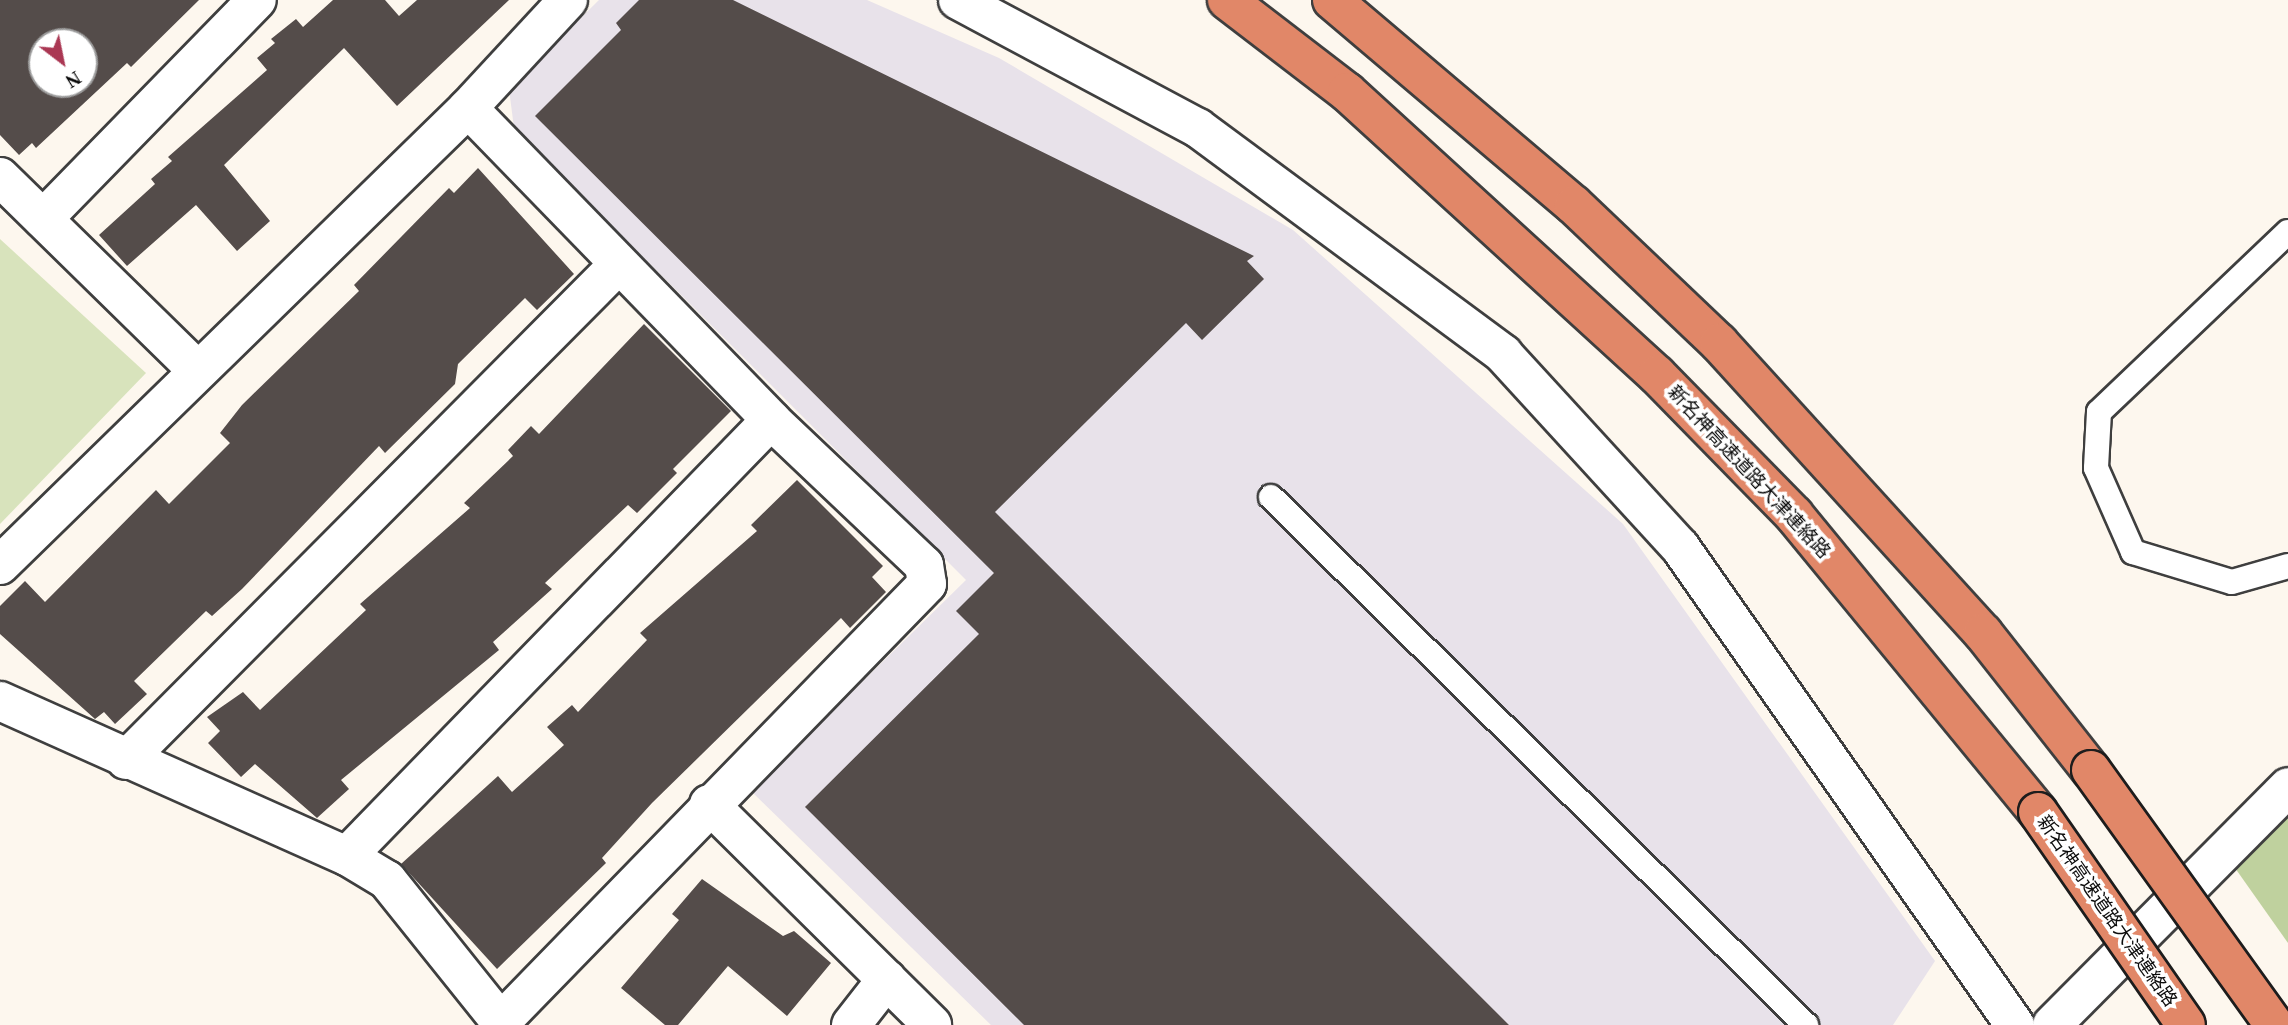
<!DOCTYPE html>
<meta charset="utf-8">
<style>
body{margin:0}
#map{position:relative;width:2288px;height:1025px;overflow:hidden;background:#fdf7ee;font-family:"Times New Roman","Noto Sans JP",serif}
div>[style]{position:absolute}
.industrial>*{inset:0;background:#e8e2ea}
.green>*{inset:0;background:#d8e3bc}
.forest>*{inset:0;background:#bfd19e}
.building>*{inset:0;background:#544c4a}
.roads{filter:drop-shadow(2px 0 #3f3f3f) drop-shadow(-2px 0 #3f3f3f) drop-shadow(0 2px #3f3f3f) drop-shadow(0 -2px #3f3f3f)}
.service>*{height:24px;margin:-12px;padding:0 12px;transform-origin:12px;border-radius:12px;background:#fff}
.minor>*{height:38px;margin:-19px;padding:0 19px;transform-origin:19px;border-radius:19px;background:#fff}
.tertiary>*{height:38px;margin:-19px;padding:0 19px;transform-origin:19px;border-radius:19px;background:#fff}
.motorway>*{height:38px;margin:-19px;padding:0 19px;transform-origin:19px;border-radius:19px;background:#e18768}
.bridges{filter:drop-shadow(2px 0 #1d1d1d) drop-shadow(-2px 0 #1d1d1d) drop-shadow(0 2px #1d1d1d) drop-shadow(0 -2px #1d1d1d)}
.motorway-bridge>*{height:38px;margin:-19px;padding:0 19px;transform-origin:19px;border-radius:19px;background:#e18768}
span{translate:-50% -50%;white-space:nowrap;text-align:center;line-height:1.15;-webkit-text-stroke:7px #fff;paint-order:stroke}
.street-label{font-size:19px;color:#0c0c0c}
.north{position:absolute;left:28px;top:28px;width:70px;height:70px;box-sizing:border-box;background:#fff;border:2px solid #9e9e9e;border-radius:50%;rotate:148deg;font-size:19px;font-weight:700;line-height:28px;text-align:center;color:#0c0c0c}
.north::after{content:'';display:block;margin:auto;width:24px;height:32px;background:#aa3753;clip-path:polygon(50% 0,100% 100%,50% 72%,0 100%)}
</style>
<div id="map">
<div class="industrial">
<i style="clip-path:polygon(599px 0,867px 0,999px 58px,1293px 230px,1623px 524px,1935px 961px,1893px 1025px,991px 1025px,751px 791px,966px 580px,514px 128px,509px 89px)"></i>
</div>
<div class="green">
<i style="clip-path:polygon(0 239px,146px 373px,0 524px)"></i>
</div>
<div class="forest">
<i style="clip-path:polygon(2288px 785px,2288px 943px,2223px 851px)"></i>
</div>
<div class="building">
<i style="clip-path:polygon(evenodd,0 0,199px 0,131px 67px,127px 63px,36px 148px,32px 143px,19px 155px,0 135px,0 0,42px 42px,84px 42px,84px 84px,42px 84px,42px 42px)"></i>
<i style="clip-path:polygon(333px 0,385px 0,399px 16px,417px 0,509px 0,397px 106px,344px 48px,224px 165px,270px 221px,237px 251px,196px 205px,127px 266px,99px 235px,155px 184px,151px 179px,172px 161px,168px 157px,267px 70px,257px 58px,275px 43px,271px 39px,296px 19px,303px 27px)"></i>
<i style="clip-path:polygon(639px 0,733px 0,1254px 256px,1247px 261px,1264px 279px,1202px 340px,1186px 323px,995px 512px,1509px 1025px,1024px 1025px,805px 807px,979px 634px,956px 611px,994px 573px,535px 116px,621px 30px,616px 23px)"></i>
<i style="clip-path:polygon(478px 168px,574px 274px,537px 310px,525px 298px,458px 364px,455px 384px,385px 453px,379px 446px,242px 589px,212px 616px,206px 611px,134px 681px,147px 694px,115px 724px,104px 712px,95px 719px,0 634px,0 606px,25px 581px,45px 602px,156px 490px,169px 504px,230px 443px,220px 433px,242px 405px,359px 291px,354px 285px,449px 188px,454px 193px)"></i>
<i style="clip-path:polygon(644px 324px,731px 411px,673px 469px,677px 473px,637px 513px,628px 505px,545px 583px,552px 589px,493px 642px,499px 650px,341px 780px,349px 789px,317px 818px,255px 764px,241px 777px,208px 743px,220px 731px,207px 717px,243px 692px,260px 710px,366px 610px,360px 604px,470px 508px,464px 503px,513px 456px,508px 450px,531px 426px,539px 434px)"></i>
<i style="clip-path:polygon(797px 480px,883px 566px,872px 577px,886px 592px,850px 628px,841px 618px,652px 803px,602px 858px,606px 863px,497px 969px,401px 864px,498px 776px,512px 792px,564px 745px,547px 727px,572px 705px,578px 712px,647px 640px,640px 633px,757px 531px,751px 525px)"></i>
<i style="clip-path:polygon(702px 879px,783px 936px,794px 931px,831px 963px,787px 1016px,728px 966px,678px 1025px,665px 1025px,621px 988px,679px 920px,672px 914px)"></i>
</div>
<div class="roads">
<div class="service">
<i style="left:2288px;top:232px;width:261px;rotate:136.4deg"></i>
<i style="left:2099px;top:412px;width:56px;rotate:93.1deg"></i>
<i style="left:2096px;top:468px;width:92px;rotate:66.2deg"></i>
<i style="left:2133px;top:552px;width:103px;rotate:16.9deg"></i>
<i style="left:2232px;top:582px;width:58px;rotate:-15.9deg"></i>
<i style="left:1271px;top:497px;width:752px;rotate:44.62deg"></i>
</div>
<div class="minor">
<i style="left:468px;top:108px;width:435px;rotate:45.8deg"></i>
<i style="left:771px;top:420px;width:211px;rotate:43.5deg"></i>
<i style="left:924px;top:565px;width:19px;rotate:81deg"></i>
<i style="left:927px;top:584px;width:615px;rotate:134.21deg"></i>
<i style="left:0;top:177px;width:276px;rotate:44.4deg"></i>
<i style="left:43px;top:219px;width:306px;rotate:-45.7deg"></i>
<i style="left:0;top:565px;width:654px;rotate:-44.32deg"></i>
<i style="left:468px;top:108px;width:147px;rotate:-47.2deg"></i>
<i style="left:0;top:701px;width:380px;rotate:24.1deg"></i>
<i style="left:347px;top:856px;width:47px;rotate:31deg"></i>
<i style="left:387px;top:880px;width:181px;rotate:51.3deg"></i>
<i style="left:126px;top:760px;width:698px;rotate:-45.17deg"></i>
<i style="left:709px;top:804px;width:314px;rotate:44.7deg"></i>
<i style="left:347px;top:856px;width:608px;rotate:-45.8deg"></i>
<i style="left:851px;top:1025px;width:58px;rotate:-52deg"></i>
</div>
<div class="tertiary">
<i style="left:958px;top:0;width:272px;rotate:28.1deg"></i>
<i style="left:1198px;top:128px;width:380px;rotate:36.5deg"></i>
<i style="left:1503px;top:354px;width:262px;rotate:47.5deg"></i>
<i style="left:1680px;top:547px;width:584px;rotate:54.98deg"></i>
<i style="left:2052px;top:1025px;width:335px;rotate:-45.2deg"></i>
</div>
<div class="motorway">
<i style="left:1227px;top:0;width:151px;rotate:37.5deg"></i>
<i style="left:1347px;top:92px;width:420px;rotate:42.4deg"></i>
<i style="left:1657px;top:375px;width:196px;rotate:45.6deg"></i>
<i style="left:1794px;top:515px;width:384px;rotate:50.6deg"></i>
<i style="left:1332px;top:0;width:317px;rotate:40.3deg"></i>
<i style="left:1574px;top:205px;width:200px;rotate:43.6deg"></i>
<i style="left:1719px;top:343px;width:392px;rotate:47.7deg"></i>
<i style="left:1983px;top:633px;width:174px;rotate:51.8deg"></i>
</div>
</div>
<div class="bridges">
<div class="motorway-bridge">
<i style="left:2091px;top:770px;width:314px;rotate:54.3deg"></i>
<i style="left:2038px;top:812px;width:259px;rotate:55.2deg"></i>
</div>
</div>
<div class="street-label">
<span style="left:1749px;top:472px;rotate:47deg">新名神高速道路大津連絡路</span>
<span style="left:2107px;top:911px;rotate:55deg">新名神高速道路大津連絡路</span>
</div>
<div class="north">N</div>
</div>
